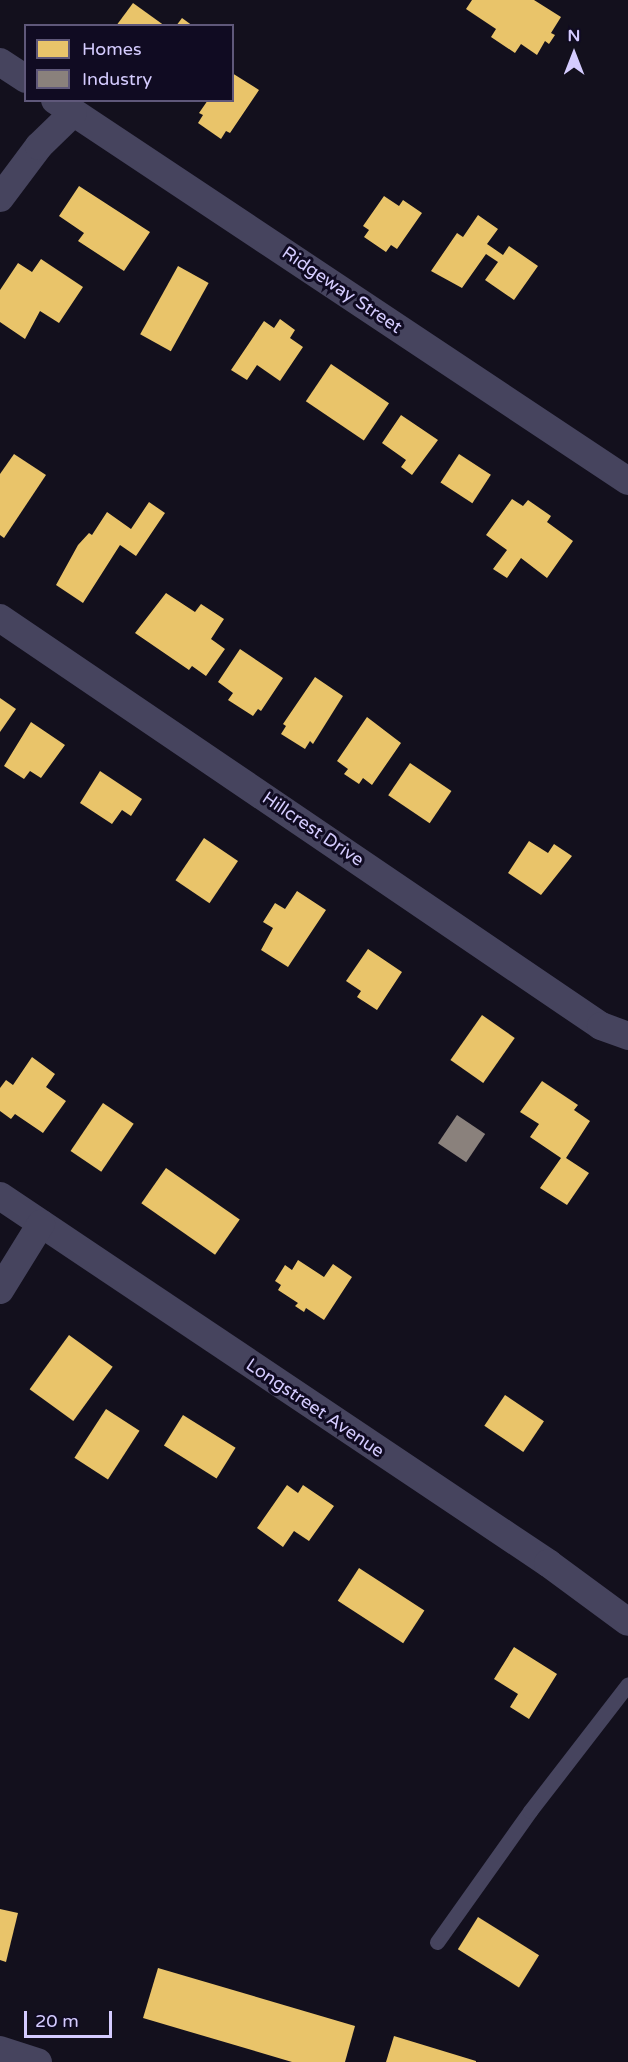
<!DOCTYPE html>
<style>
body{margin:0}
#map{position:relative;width:628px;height:2062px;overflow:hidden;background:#13101d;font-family:"Varela Round",sans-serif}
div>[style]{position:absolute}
.homes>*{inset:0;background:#e9c46a;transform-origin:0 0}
.industry>*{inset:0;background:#8a817c;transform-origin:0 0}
.lane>*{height:15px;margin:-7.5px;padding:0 7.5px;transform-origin:7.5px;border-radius:7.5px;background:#46445e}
.street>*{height:28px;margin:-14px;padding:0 14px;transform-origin:14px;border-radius:14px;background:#46445e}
span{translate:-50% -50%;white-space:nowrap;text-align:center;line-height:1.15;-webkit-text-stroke:6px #100b22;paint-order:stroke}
.street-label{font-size:18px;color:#d5ccff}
.legend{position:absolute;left:24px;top:24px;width:210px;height:78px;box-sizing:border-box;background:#100b22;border:2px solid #5f587a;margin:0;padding:8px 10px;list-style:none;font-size:18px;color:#d5ccff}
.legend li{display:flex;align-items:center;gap:12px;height:30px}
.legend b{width:30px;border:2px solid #5f587a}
.north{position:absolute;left:544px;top:24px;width:60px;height:60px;-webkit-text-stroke:4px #100b22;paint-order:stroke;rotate:0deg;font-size:16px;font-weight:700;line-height:24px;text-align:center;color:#d5ccff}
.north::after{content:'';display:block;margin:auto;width:21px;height:27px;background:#d5ccff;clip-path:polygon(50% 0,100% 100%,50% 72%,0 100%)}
.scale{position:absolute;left:24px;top:2011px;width:88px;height:27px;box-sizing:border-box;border:3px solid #d5ccff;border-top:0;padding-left:8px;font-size:18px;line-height:21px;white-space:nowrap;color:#d5ccff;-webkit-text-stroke:4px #100b22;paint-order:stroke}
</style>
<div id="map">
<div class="homes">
<i style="clip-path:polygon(472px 0,534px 0,561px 17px,551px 33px,555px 35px,549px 44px,545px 41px,537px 55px,521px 44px,515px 53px,491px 37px,496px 29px,466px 9px)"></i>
<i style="clip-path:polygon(133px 3px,165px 26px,116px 26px)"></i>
<i style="clip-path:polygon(182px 18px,193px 26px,176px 26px)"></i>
<i style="clip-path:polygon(232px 73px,259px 90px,230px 133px,226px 131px,221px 139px,198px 123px,203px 115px,199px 113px,208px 100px,232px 100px)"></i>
<i style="clip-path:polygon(79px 186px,150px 232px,124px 271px,78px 241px,84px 233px,59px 216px)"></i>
<i style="clip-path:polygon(384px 196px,399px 206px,403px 200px,422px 213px,397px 249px,391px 245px,386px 252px,364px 237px,369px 230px,363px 226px)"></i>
<i style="clip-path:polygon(478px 215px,498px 229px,487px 244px,503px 255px,509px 246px,538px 266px,514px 300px,485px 280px,498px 262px,486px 254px,462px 288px,431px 271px,457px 233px,463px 237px)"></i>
<i style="clip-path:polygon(41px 259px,83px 287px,59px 323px,40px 311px,25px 339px,0 322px,0 290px,18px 263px,32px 272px)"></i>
<i style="left:178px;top:266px;width:35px;height:78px;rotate:29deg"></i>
<i style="clip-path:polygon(280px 319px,295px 330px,290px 338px,303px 347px,280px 381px,257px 365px,247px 380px,231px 370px,264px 321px,274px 328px)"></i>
<i style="left:331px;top:364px;width:70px;height:45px;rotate:34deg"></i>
<i style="clip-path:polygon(401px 415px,438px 440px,412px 475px,401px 467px,406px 460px,382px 443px)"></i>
<i style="clip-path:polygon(14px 454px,46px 475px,4px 538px,0 535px,0 474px)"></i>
<i style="left:459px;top:454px;width:38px;height:34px;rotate:33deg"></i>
<i style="clip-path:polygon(512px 499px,523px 506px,528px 500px,551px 516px,547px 522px,573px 541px,547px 578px,521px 558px,507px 578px,493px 569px,507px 550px,486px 535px)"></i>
<i style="clip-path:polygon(149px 502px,165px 513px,136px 556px,120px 545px,83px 603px,56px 585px,78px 545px,89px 533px,92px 535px,107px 512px,131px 529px)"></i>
<i style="clip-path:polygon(166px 593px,195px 612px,201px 604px,224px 619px,211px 639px,225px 649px,206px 676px,192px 666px,189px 670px,135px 633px)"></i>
<i style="clip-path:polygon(240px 649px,283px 678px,261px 711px,258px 709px,253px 716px,228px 700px,233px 693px,218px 682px)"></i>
<i style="clip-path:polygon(315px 677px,343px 696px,313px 744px,310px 741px,305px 749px,281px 734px,286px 726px,283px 724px)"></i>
<i style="clip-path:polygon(0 698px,16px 709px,0 732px)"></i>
<i style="clip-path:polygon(367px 717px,401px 743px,372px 785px,363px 778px,359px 784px,344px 774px,348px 769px,337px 761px)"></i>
<i style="clip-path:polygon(31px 722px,65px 745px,41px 778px,30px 771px,24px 779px,4px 766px)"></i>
<i style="left:410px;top:763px;width:50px;height:39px;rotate:34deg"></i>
<i style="clip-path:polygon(100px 771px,142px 799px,131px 816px,122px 810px,112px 824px,80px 803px)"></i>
<i style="left:204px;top:838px;width:41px;height:51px;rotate:34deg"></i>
<i style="clip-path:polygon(529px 841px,548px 853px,554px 844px,572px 856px,541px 895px,508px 873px)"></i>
<i style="clip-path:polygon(297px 891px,326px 910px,288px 967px,261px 950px,273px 928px,263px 922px,275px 903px,285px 909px)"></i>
<i style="clip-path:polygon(368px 949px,402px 972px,377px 1010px,357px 997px,361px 991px,346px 981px)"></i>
<i style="left:482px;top:1015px;width:40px;height:55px;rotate:35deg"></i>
<i style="clip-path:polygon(32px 1057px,55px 1074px,46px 1087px,66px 1101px,43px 1133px,15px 1114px,11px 1119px,0 1111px,0 1088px,6px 1080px,13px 1085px)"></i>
<i style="clip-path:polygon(542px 1081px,578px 1105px,574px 1110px,590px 1121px,566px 1158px,589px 1173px,567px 1205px,540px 1188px,561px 1158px,530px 1137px,539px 1124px,520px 1112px)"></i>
<i style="left:103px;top:1103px;width:37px;height:58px;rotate:34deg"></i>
<i style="left:166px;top:1168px;width:90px;height:43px;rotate:35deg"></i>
<i style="clip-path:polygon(298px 1260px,324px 1277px,333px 1264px,352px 1277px,324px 1320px,306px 1308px,304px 1312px,295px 1306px,298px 1303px,278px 1290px,281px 1285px,275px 1281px,285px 1265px,292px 1270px)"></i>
<i style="left:69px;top:1335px;width:54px;height:67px;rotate:36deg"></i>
<i style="left:505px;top:1395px;width:47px;height:37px;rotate:34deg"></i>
<i style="left:106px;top:1409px;width:40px;height:58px;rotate:33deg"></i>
<i style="left:183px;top:1415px;width:62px;height:36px;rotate:32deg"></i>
<i style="clip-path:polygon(287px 1485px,298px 1493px,303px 1485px,334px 1506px,309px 1541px,294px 1531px,283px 1547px,257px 1528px)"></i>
<i style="left:359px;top:1568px;width:78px;height:39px;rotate:33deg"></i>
<i style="clip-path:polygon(514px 1647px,557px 1674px,529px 1719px,510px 1707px,518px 1694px,494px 1679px)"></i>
<i style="clip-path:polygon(0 1909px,18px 1913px,6px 1962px,0 1960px)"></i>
<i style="left:478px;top:1917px;width:72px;height:38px;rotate:32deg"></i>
<i style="clip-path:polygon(158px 1968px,355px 2026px,345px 2062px,292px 2062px,143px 2018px)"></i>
<i style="clip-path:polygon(394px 2036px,476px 2061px,476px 2062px,386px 2062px)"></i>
</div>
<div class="industry">
<i style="left:457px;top:1115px;width:34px;height:34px;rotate:34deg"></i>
</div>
<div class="lane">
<i style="left:437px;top:1942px;width:161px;rotate:-54.6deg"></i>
<i style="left:530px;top:1811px;width:160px;rotate:-52.3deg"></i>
</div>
<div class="street">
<i style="left:0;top:62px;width:31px;rotate:33deg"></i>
<i style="left:55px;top:100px;width:688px;rotate:33.62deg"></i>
<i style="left:0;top:198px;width:65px;rotate:-53.1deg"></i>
<i style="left:39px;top:146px;width:47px;rotate:-44.1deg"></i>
<i style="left:0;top:618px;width:726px;rotate:34.17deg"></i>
<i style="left:601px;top:1026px;width:29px;rotate:20deg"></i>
<i style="left:0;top:1196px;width:660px;rotate:33.81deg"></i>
<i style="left:548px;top:1563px;width:99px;rotate:36.4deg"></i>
<i style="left:0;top:1290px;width:78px;rotate:-58.2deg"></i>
<i style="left:0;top:2050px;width:40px;rotate:18deg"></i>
</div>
<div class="street-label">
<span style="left:342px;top:290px;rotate:34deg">Ridgeway Street</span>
<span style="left:313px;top:829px;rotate:34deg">Hillcrest Drive</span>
<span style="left:315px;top:1408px;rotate:34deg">Longstreet Avenue</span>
</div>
<ul class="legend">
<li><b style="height:16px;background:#e9c46a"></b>Homes</li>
<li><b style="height:16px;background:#8a817c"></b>Industry</li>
</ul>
<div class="north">N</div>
<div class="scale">20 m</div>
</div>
